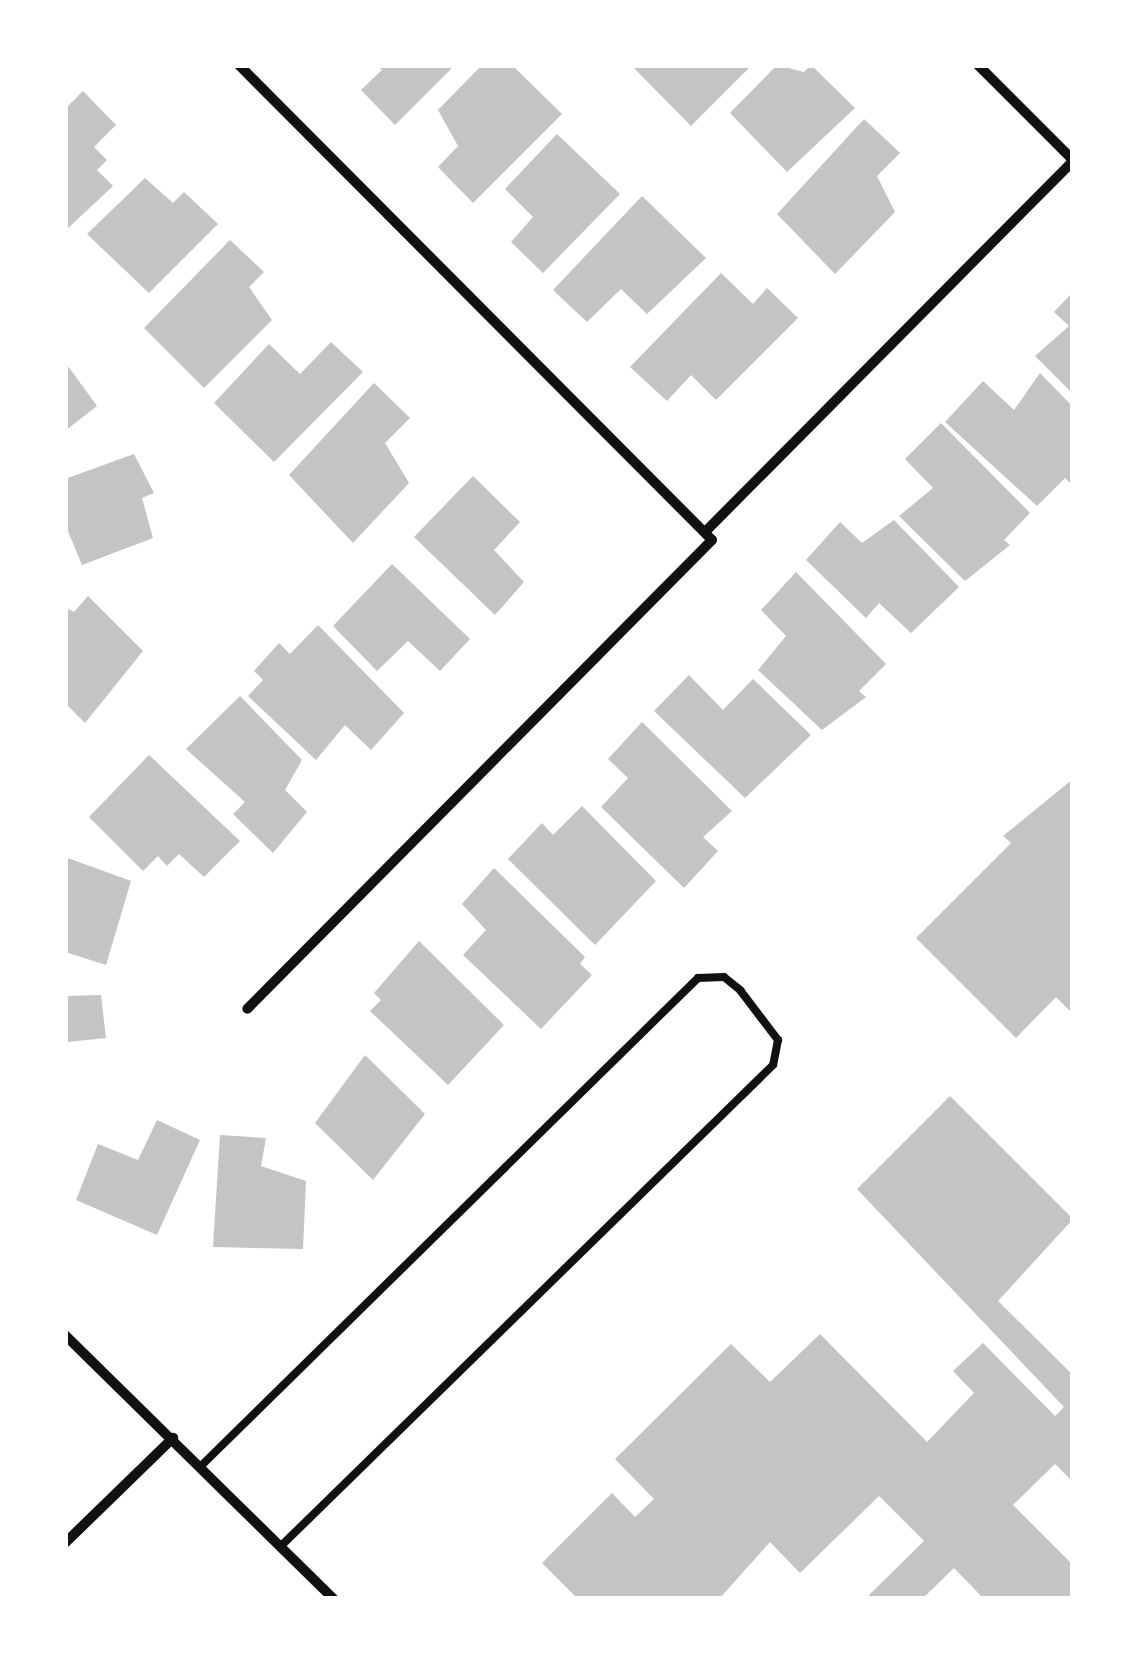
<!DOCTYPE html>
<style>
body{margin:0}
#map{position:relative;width:1138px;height:1664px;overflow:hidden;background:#fff;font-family:"Libre Baskerville",serif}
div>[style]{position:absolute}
.building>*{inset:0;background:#c4c4c4}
.service>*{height:8px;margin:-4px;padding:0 4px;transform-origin:4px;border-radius:4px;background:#111}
.minor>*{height:10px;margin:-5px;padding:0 5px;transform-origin:5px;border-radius:5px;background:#111}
span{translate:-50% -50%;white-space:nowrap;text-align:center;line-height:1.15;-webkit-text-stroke:10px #fff;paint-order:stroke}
.frame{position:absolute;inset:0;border:68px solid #fff;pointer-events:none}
</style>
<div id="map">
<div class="building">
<i style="clip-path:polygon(375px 65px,455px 65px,395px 125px,361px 90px,382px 70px)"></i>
<i style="clip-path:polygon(482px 65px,512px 65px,562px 114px,473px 203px,438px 167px,458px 146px,438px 110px)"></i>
<i style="clip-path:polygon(631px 65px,752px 65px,691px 126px)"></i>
<i style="clip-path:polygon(777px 65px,804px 72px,811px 65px,855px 108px,787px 172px,730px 113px)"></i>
<i style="clip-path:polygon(83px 91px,116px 125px,94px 147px,107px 160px,97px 170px,113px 186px,65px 231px,65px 109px)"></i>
<i style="clip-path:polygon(864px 119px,900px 153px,877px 176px,895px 212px,835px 274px,777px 214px)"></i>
<i style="clip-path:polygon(557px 134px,620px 194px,543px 273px,511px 242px,533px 217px,505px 189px)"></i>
<i style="clip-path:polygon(145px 178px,173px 203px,184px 192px,218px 224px,149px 293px,87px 234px)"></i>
<i style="clip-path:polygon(642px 196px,706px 258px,647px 314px,621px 289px,587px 322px,553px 290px)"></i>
<i style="clip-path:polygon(230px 240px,264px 272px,249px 287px,272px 320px,204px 388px,144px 328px)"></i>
<i style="clip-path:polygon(721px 273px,753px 304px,767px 288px,798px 318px,716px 400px,691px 375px,667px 401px,630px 367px)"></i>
<i style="clip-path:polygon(1073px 292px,1073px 394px,1035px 356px,1069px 326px,1054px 312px)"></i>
<i style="clip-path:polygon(331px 342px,363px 372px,274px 462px,214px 403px,269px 344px,300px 374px)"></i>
<i style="clip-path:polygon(65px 362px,97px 406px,65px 431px)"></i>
<i style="clip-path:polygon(1040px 373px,1073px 407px,1073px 486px,1065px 478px,1037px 506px,945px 422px,983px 381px,1014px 410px)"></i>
<i style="clip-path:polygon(374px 383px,410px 418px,385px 443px,409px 483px,353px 543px,289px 475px)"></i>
<i style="clip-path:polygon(941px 423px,1030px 513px,1004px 540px,1010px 545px,965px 581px,899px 516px,933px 488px,905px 459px)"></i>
<i style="clip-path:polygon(134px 454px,154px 493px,142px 498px,153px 538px,82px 565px,65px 524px,65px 479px)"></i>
<i style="clip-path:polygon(473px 476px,520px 522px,494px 550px,524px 582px,495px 615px,414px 537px)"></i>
<i style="clip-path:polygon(894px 520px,959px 587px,911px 633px,879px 603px,866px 618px,806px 560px,840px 522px,862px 543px)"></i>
<i style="clip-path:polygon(392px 564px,470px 639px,440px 671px,408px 641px,377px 671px,333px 626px)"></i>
<i style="clip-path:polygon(796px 572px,886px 664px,859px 691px,866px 697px,822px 730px,758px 670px,786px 636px,761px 610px)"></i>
<i style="clip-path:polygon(88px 596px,143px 651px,85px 723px,65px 703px,65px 607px,74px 612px)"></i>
<i style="clip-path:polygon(318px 625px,404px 713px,371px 750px,345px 725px,316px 760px,248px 696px,263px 680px,254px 671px,279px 643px,290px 654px)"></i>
<i style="clip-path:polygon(689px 675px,723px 710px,753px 679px,811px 735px,745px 798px,654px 711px)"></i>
<i style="clip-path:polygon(240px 696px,302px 760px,285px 790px,307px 812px,273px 853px,233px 814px,245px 802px,186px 749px)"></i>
<i style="clip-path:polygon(642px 722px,732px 811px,703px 837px,718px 851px,684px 888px,601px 807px,628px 778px,608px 759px)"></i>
<i style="clip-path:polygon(149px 755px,240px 841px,204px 877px,179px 854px,167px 866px,158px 856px,143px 871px,89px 817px)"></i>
<i style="clip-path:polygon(1073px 779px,1073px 1014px,1056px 997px,1016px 1038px,916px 938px,1011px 843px,1003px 836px)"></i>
<i style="clip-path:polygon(582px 806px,656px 881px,595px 945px,508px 859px,542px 823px,553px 835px)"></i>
<i style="clip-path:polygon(65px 857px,131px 881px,106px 965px,65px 952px)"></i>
<i style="clip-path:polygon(494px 868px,585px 957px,580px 964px,592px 975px,541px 1029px,463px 955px,486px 930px,462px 904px)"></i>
<i style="clip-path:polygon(419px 941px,504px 1025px,448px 1085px,370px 1011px,381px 1000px,374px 993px)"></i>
<i style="clip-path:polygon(101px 995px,106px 1038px,68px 1042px,65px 1082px,65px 996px)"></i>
<i style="clip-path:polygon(365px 1055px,425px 1114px,373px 1180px,315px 1123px)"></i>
<i style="clip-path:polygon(950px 1096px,1073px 1219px,998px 1301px,1073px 1375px,1073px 1482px,1055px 1464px,1013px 1505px,1073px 1565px,1073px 1599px,984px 1599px,954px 1568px,922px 1599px,865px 1599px,924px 1541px,879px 1496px,800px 1573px,770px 1542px,719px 1599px,578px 1599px,542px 1563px,612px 1493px,635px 1517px,654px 1499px,615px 1459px,731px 1344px,770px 1382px,820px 1334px,927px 1442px,974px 1393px,953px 1371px,983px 1343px,1055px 1416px,1064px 1407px,857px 1189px)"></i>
<i style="clip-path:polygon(157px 1120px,200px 1140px,157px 1235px,76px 1200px,98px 1144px,138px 1160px)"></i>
<i style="clip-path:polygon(220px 1135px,266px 1138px,261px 1166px,306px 1181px,303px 1249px,213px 1247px)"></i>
</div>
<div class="service">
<i style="left:202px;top:1465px;width:695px;rotate:-44.48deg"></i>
<i style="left:698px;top:978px;width:26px;rotate:-2deg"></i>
<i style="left:724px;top:977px;width:21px;rotate:39deg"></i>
<i style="left:740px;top:990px;width:63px;rotate:52.8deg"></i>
<i style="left:778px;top:1040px;width:25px;rotate:101deg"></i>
<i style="left:773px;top:1065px;width:684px;rotate:135.65deg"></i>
</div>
<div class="minor">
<i style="left:239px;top:65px;width:670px;rotate:45.12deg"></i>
<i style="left:712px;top:540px;width:660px;rotate:134.75deg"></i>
<i style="left:978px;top:65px;width:134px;rotate:45deg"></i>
<i style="left:705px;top:532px;width:523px;rotate:-45.23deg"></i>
<i style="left:65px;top:1335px;width:377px;rotate:44.5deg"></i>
<i style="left:65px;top:1543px;width:151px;rotate:-44.2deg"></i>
</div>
<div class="frame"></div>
</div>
